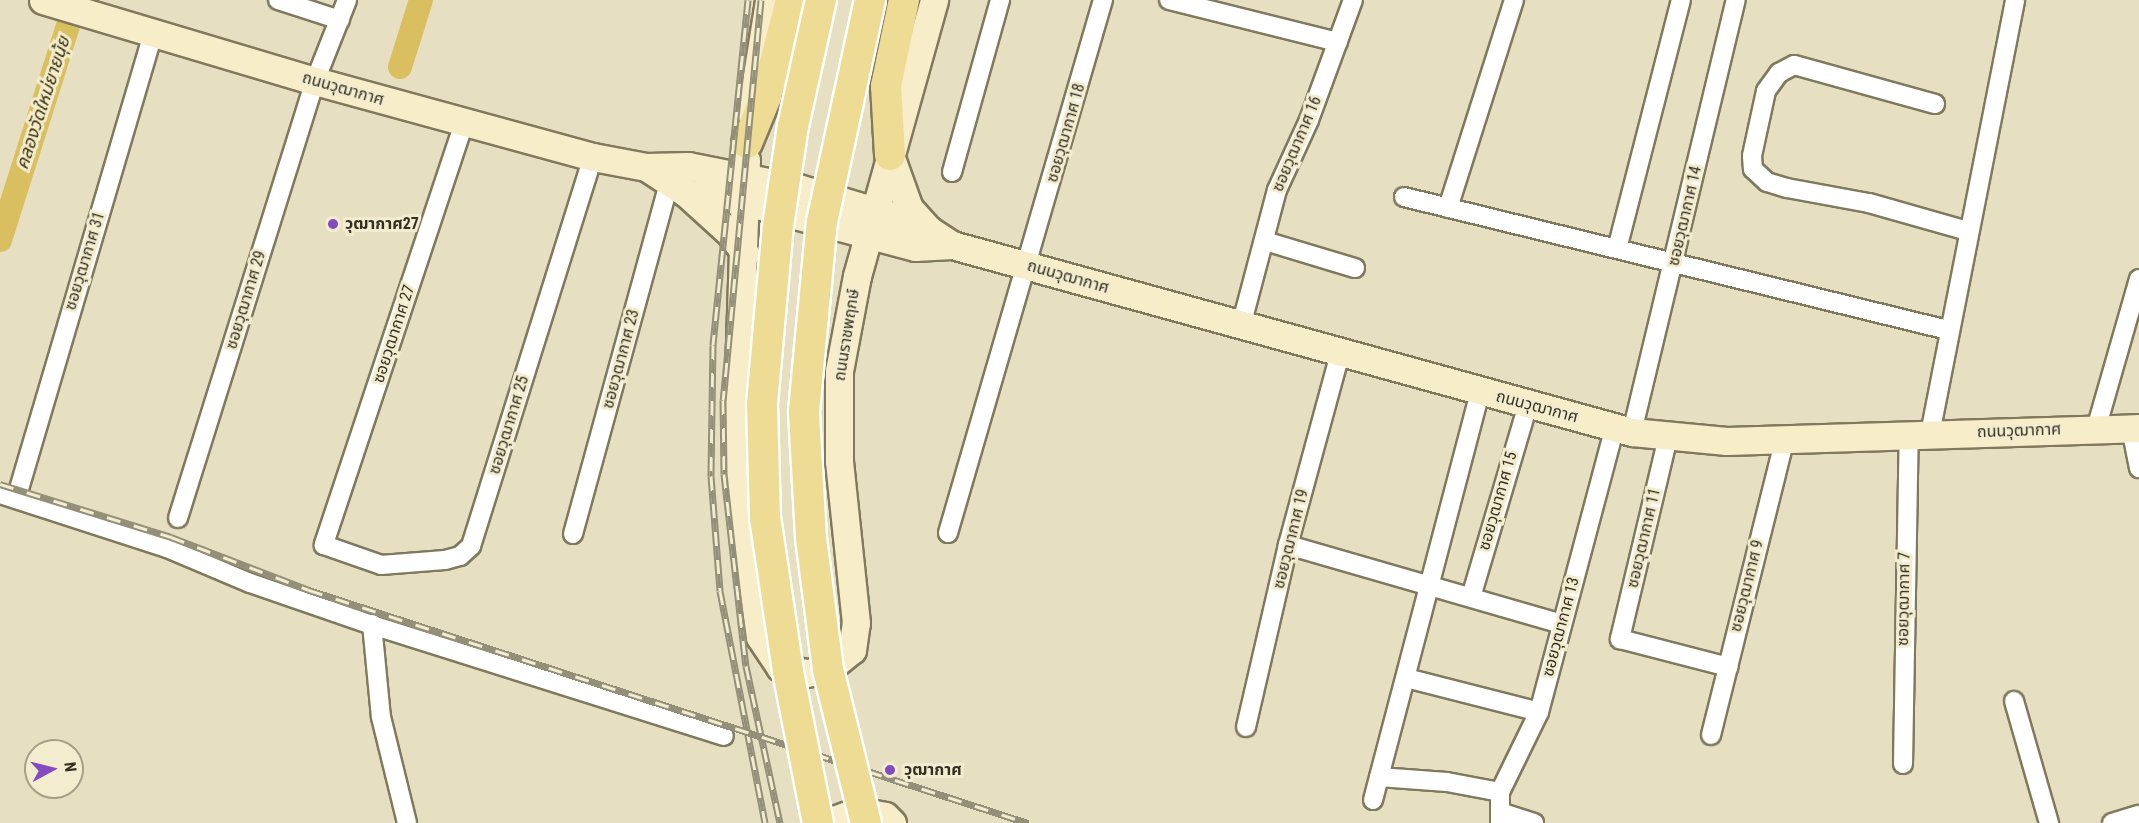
<!DOCTYPE html>
<meta charset="utf-8">
<style>
body{margin:0}
#map{position:relative;width:2139px;height:823px;overflow:hidden;background:#e7dfc1;font-family:"Roboto Condensed","Noto Sans Thai",sans-serif}
div>[style]{position:absolute}
.canal>*{height:24px;margin:-12px;padding:0 12px;transform-origin:12px;border-radius:12px;background:#dabf61}
.roads{filter:drop-shadow(2px 0 #80795e) drop-shadow(-2px 0 #80795e) drop-shadow(0 2px #80795e) drop-shadow(0 -2px #80795e)}
.street>*{height:18px;margin:-9px;padding:0 9px;transform-origin:9px;border-radius:9px;background:#fff}
.secondary>*{height:27px;margin:-13.5px;padding:0 13.5px;transform-origin:13.5px;border-radius:13.5px;background:#f7edc9}
.primary>*{height:30px;margin:-15px;padding:0 15px;transform-origin:15px;border-radius:15px;background:#efdc94}
.rail>*{height:7px;margin-top:-3.5px;transform-origin:0;background:repeating-linear-gradient(90deg,#f4ecce 0 14px,#948f79 0 28px);box-sizing:border-box;border-block:2px solid #948f79}
.bridges{filter:drop-shadow(2px 0 #fff) drop-shadow(-2px 0 #fff) drop-shadow(0 2px #fff) drop-shadow(0 -2px #fff)}
.primary-bridge>*{height:30px;margin:-15px;padding:0 15px;transform-origin:15px;border-radius:15px;background:#efdc94}
.dots>*{width:16px;height:16px;translate:-50% -50%;box-sizing:border-box;border:3px solid #f4ecce;border-radius:50%}
span{translate:-50% -50%;white-space:nowrap;text-align:center;line-height:1.15;-webkit-text-stroke:6px #f4ecce;paint-order:stroke}
.street-label{font-size:16px;color:#322f24}
.poi-label{font-size:16px;color:#322f24;font-weight:700}
.left{translate:0 -50%;text-align:left}
.water-label{font-size:18px;color:#3c3107;font-style:italic}
.north{position:absolute;left:24px;top:739px;width:60px;height:60px;box-sizing:border-box;background:#f4ecce;border:2px solid #a6a08a;border-radius:50%;rotate:83deg;font-size:16px;font-weight:700;line-height:24px;text-align:center;color:#322f24}
.north::after{content:'';display:block;margin:auto;width:21px;height:27px;background:#844ac0;clip-path:polygon(50% 0,100% 100%,50% 72%,0 100%)}
</style>
<div id="map">
<div class="canal">
<i style="left:400px;top:67px;width:70px;rotate:-72.6deg"></i>
<i style="left:0;top:240px;width:252px;rotate:-72.4deg"></i>
</div>
<div class="roads">
<div class="street">
<i style="left:278px;top:0;width:65px;rotate:17.9deg"></i>
<i style="left:1169px;top:0;width:174px;rotate:14deg"></i>
<i style="left:1935px;top:104px;width:146px;rotate:-164.5deg"></i>
<i style="left:1794px;top:65px;width:17px;rotate:152deg"></i>
<i style="left:1779px;top:73px;width:22px;rotate:126deg"></i>
<i style="left:1766px;top:91px;width:66px;rotate:102.2deg"></i>
<i style="left:1752px;top:156px;width:13px;rotate:86deg"></i>
<i style="left:1753px;top:169px;width:19px;rotate:43deg"></i>
<i style="left:1767px;top:182px;width:21px;rotate:17deg"></i>
<i style="left:1787px;top:188px;width:83px;rotate:10.4deg"></i>
<i style="left:1869px;top:203px;width:103px;rotate:15.8deg"></i>
<i style="left:464px;top:123px;width:445px;rotate:108.4deg"></i>
<i style="left:324px;top:545px;width:60px;rotate:19.3deg"></i>
<i style="left:381px;top:565px;width:64px;rotate:-4.5deg"></i>
<i style="left:445px;top:560px;width:16px;rotate:-15deg"></i>
<i style="left:460px;top:556px;width:15px;rotate:-42deg"></i>
<i style="left:471px;top:546px;width:408px;rotate:-72.6deg"></i>
<i style="left:952px;top:172px;width:179px;rotate:-74.4deg"></i>
<i style="left:1404px;top:197px;width:560px;rotate:13.74deg"></i>
<i style="left:1448px;top:208px;width:218px;rotate:-72.4deg"></i>
<i style="left:1265px;top:241px;width:94px;rotate:16.7deg"></i>
<i style="left:1617px;top:249px;width:257px;rotate:-75.6deg"></i>
<i style="left:1241px;top:326px;width:141px;rotate:-75.2deg"></i>
<i style="left:1277px;top:190px;width:77px;rotate:-65.4deg"></i>
<i style="left:1309px;top:120px;width:128px;rotate:-69.9deg"></i>
<i style="left:2131px;top:428px;width:41px;rotate:78.7deg"></i>
<i style="left:2096px;top:429px;width:156px;rotate:-74deg"></i>
<i style="left:1632px;top:432px;width:444px;rotate:-76.5deg"></i>
<i style="left:1930px;top:434px;width:442px;rotate:-78.9deg"></i>
<i style="left:1668px;top:437px;width:208px;rotate:103.4deg"></i>
<i style="left:1620px;top:639px;width:112px;rotate:14.5deg"></i>
<i style="left:19px;top:489px;width:475px;rotate:-73.6deg"></i>
<i style="left:0;top:494px;width:176px;rotate:17.9deg"></i>
<i style="left:167px;top:548px;width:90px;rotate:22.9deg"></i>
<i style="left:250px;top:583px;width:126px;rotate:19deg"></i>
<i style="left:369px;top:624px;width:372px;rotate:17.5deg"></i>
<i style="left:178px;top:518px;width:458px;rotate:-72.6deg"></i>
<i style="left:315px;top:81px;width:87px;rotate:-68.4deg"></i>
<i style="left:948px;top:533px;width:555px;rotate:-73.79deg"></i>
<i style="left:573px;top:534px;width:363px;rotate:-74.7deg"></i>
<i style="left:1288px;top:545px;width:284px;rotate:16.1deg"></i>
<i style="left:1471px;top:597px;width:200px;rotate:-73.5deg"></i>
<i style="left:372px;top:624px;width:93px;rotate:84.5deg"></i>
<i style="left:381px;top:717px;width:109px;rotate:76.2deg"></i>
<i style="left:1406px;top:678px;width:137px;rotate:14.3deg"></i>
<i style="left:2014px;top:701px;width:127px;rotate:74deg"></i>
<i style="left:1246px;top:727px;width:187px;rotate:-77deg"></i>
<i style="left:1288px;top:545px;width:199px;rotate:-74.8deg"></i>
<i style="left:1711px;top:735px;width:306px;rotate:-76deg"></i>
<i style="left:1903px;top:764px;width:329px;rotate:-89deg"></i>
<i style="left:1379px;top:777px;width:68px;rotate:4.2deg"></i>
<i style="left:1447px;top:782px;width:54px;rotate:10.7deg"></i>
<i style="left:1373px;top:800px;width:422px;rotate:-75.3deg"></i>
<i style="left:1500px;top:812px;width:36px;rotate:18deg"></i>
<i style="left:1500px;top:823px;width:31px;rotate:-90deg"></i>
<i style="left:1500px;top:792px;width:89px;rotate:-64deg"></i>
<i style="left:1539px;top:712px;width:295px;rotate:-75.1deg"></i>
<i style="left:2112px;top:823px;width:28px;rotate:-17deg"></i>
</div>
<div class="secondary">
<i style="left:43px;top:0;width:284px;rotate:16.6deg"></i>
<i style="left:315px;top:81px;width:288px;rotate:15.3deg"></i>
<i style="left:593px;top:157px;width:54px;rotate:10.7deg"></i>
<i style="left:646px;top:167px;width:42px;rotate:-1.4deg"></i>
<i style="left:688px;top:166px;width:112px;rotate:11.3deg"></i>
<i style="left:798px;top:188px;width:94px;rotate:16.7deg"></i>
<i style="left:888px;top:215px;width:44px;rotate:20.1deg"></i>
<i style="left:929px;top:230px;width:27px;rotate:33deg"></i>
<i style="left:952px;top:245px;width:705px;rotate:15.38deg"></i>
<i style="left:1632px;top:432px;width:95px;rotate:5.4deg"></i>
<i style="left:1727px;top:441px;width:412px;rotate:-1.8deg"></i>
<i style="left:751px;top:113px;width:114px;rotate:-80.9deg"></i>
<i style="left:890px;top:155px;width:56px;rotate:70.3deg"></i>
<i style="left:909px;top:208px;width:30px;rotate:48deg"></i>
<i style="left:746px;top:160px;width:271px;rotate:91.9deg"></i>
<i style="left:737px;top:431px;width:75px;rotate:86.2deg"></i>
<i style="left:742px;top:506px;width:132px;rotate:82.2deg"></i>
<i style="left:760px;top:637px;width:36px;rotate:56deg"></i>
<i style="left:780px;top:667px;width:27px;rotate:13deg"></i>
<i style="left:806px;top:673px;width:21px;rotate:-8deg"></i>
<i style="left:827px;top:670px;width:32px;rotate:-39deg"></i>
<i style="left:852px;top:650px;width:27px;rotate:-82deg"></i>
<i style="left:856px;top:623px;width:163px;rotate:-96deg"></i>
<i style="left:839px;top:461px;width:90px;rotate:-90deg"></i>
<i style="left:839px;top:371px;width:97px;rotate:-79.3deg"></i>
<i style="left:857px;top:276px;width:287px;rotate:-74.4deg"></i>
<i style="left:646px;top:167px;width:48px;rotate:33deg"></i>
<i style="left:686px;top:193px;width:57px;rotate:8.1deg"></i>
<i style="left:742px;top:201px;width:179px;rotate:14.9deg"></i>
<i style="left:915px;top:247px;width:37px;rotate:-3deg"></i>
<i style="left:686px;top:193px;width:61px;rotate:42.3deg"></i>
<i style="left:731px;top:234px;width:24px;rotate:54deg"></i>
<i style="left:826px;top:823px;width:34px;rotate:-21deg"></i>
<i style="left:858px;top:811px;width:27px;rotate:10deg"></i>
<i style="left:885px;top:816px;width:10px;rotate:45deg"></i>
</div>
<div class="primary">
<i style="left:747px;top:143px;width:50px;rotate:-67.6deg"></i>
<i style="left:766px;top:97px;width:100px;rotate:-75.5deg"></i>
<i style="left:890px;top:155px;width:69px;rotate:-93.3deg"></i>
<i style="left:886px;top:86px;width:88px;rotate:-78.2deg"></i>
</div>
</div>
<div class="rail">
<i style="left:748px;top:0;width:347px;rotate:95.8deg"></i>
<i style="left:713px;top:345px;width:131px;rotate:90.9deg"></i>
<i style="left:711px;top:476px;width:115px;rotate:85.5deg"></i>
<i style="left:720px;top:591px;width:236px;rotate:79deg"></i>
<i style="left:761px;top:0;width:402px;rotate:95.4deg"></i>
<i style="left:723px;top:400px;width:74px;rotate:89.2deg"></i>
<i style="left:724px;top:474px;width:193px;rotate:83.5deg"></i>
<i style="left:746px;top:666px;width:161px;rotate:77.8deg"></i>
<i style="left:0;top:484px;width:179px;rotate:17.2deg"></i>
<i style="left:171px;top:537px;width:148px;rotate:21deg"></i>
<i style="left:309px;top:590px;width:756px;rotate:17.96deg"></i>
</div>
<div class="bridges">
<div class="primary-bridge">
<i style="left:818px;top:823px;width:155px;rotate:-101.2deg"></i>
<i style="left:788px;top:671px;width:155px;rotate:-98.5deg"></i>
<i style="left:765px;top:518px;width:114px;rotate:-91.5deg"></i>
<i style="left:762px;top:404px;width:179px;rotate:-84.9deg"></i>
<i style="left:778px;top:226px;width:101px;rotate:-81.5deg"></i>
<i style="left:793px;top:126px;width:129px;rotate:-77.5deg"></i>
<i style="left:866px;top:823px;width:159px;rotate:-103.9deg"></i>
<i style="left:828px;top:669px;width:132px;rotate:-97.4deg"></i>
<i style="left:811px;top:538px;width:127px;rotate:-93.2deg"></i>
<i style="left:804px;top:411px;width:190px;rotate:-84.6deg"></i>
<i style="left:822px;top:222px;width:227px;rotate:-77.8deg"></i>
</div>
</div>
<div class="dots">
<i style="left:333px;top:224px;background:#844ac0"></i>
<i style="left:890px;top:770px;background:#844ac0"></i>
</div>
<div class="street-label">
<span style="left:343px;top:89px;rotate:16deg">ถนนวุฒากาศ</span>
<span style="left:1066px;top:133px;rotate:-74deg">ซอยวุฒากาศ 18</span>
<span style="left:1297px;top:144px;rotate:-67deg">ซอยวุฒากาศ 16</span>
<span style="left:1685px;top:216px;rotate:-77deg">ซอยวุฒากาศ 14</span>
<span style="left:85px;top:261px;rotate:-73deg">ซอยวุฒากาศ 31</span>
<span style="left:1068px;top:277px;rotate:16deg">ถนนวุฒากาศ</span>
<span style="left:246px;top:300px;rotate:-73deg">ซอยวุฒากาศ 29</span>
<span style="left:394px;top:334px;rotate:-72deg">ซอยวุฒากาศ 27</span>
<span style="left:847px;top:335px;rotate:-81deg">ถนนราชพฤกษ์</span>
<span style="left:621px;top:359px;rotate:-75deg">ซอยวุฒากาศ 23</span>
<span style="left:1537px;top:407px;rotate:15deg">ถนนวุฒากาศ</span>
<span style="left:509px;top:425px;rotate:-73deg">ซอยวุฒากาศ 25</span>
<span style="left:2019px;top:431px;rotate:-2deg">ถนนวุฒากาศ</span>
<span style="left:1498px;top:501px;rotate:-74deg">ซอยวุฒากาศ 15</span>
<span style="left:1644px;top:538px;rotate:-77deg">ซอยวุฒากาศ 11</span>
<span style="left:1291px;top:539px;rotate:-76deg">ซอยวุฒากาศ 19</span>
<span style="left:1747px;top:586px;rotate:-76deg">ซอยวุฒากาศ 9</span>
<span style="left:1904px;top:599px;rotate:-89deg">ซอยวุฒากาศ 7</span>
<span style="left:1561px;top:627px;rotate:-75deg">ซอยวุฒากาศ 13</span>
</div>
<div class="poi-label">
<span class="left" style="left:345px;top:224px">วุฒากาศ27</span>
<span class="left" style="left:904px;top:770px">วุฒากาศ</span>
</div>
<div class="water-label">
<span style="left:43px;top:103px;rotate:-72deg">คลองวัดใหม่ยายนุ้ย</span>
</div>
<div class="north">N</div>
</div>
